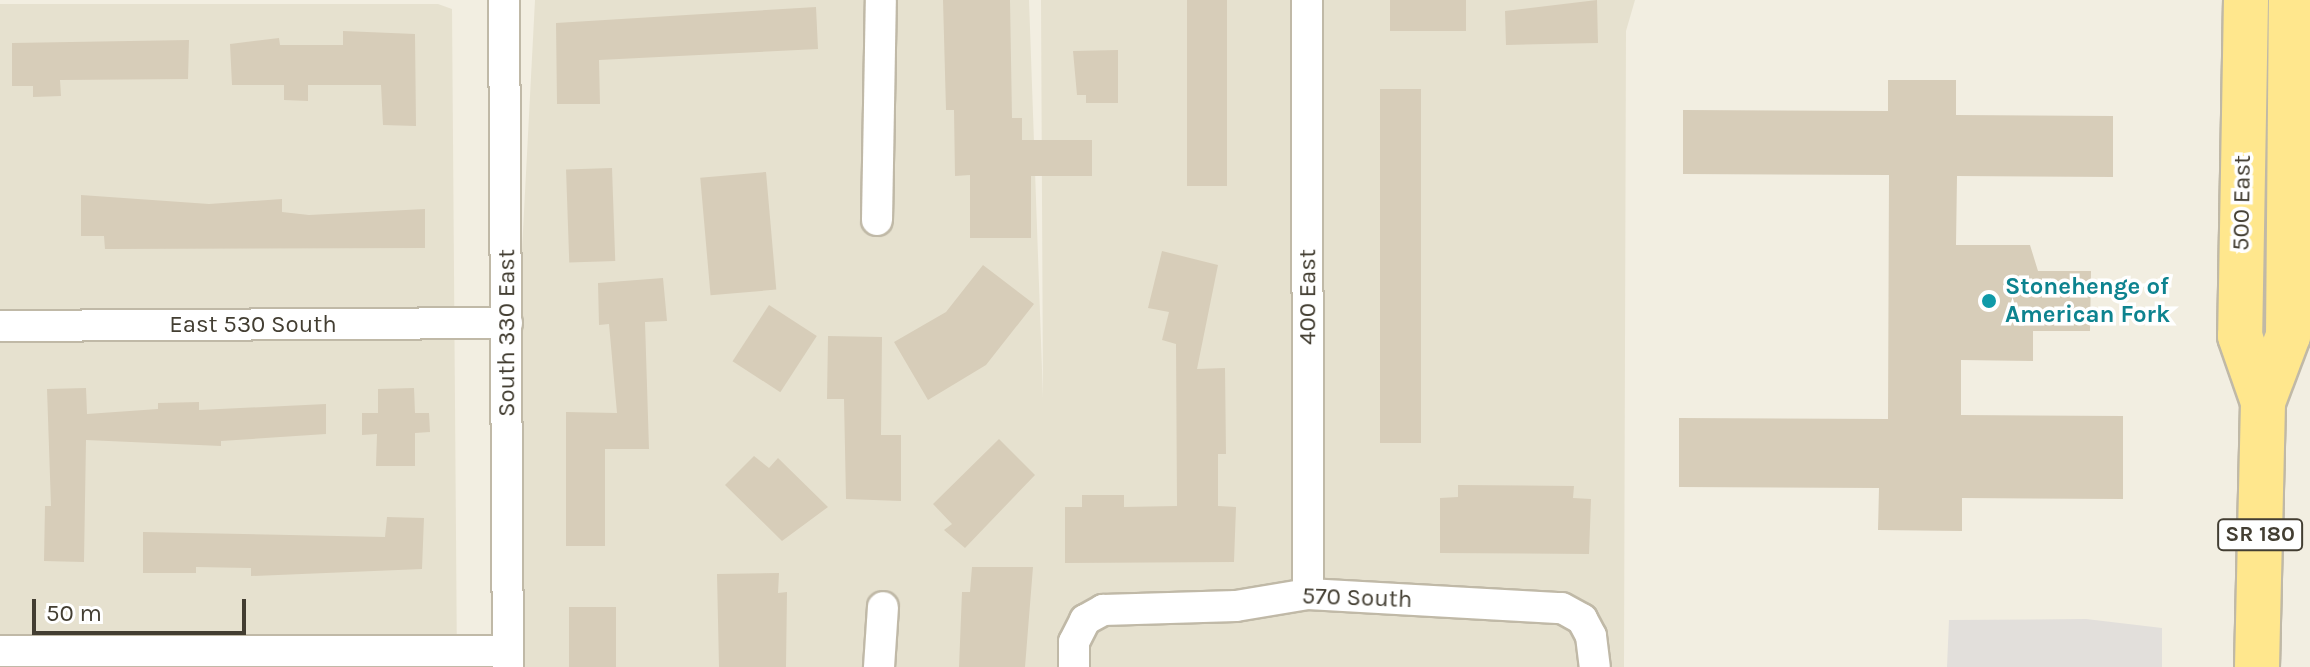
<!DOCTYPE html>
<style>
body{margin:0}
#map{position:relative;width:2310px;height:667px;overflow:hidden;background:#f2eee1;font-family:Karla,sans-serif}
div>[style]{position:absolute}
.residential>*{inset:0;background:#e6e1cf}
.parking>*{inset:0;background:#e2dfdb}
.building>*{inset:0;background:#d7cdb9;transform-origin:0 0}
.roads{filter:drop-shadow(2px 0 #c0b9a7) drop-shadow(-2px 0 #c0b9a7) drop-shadow(0 2px #c0b9a7) drop-shadow(0 -2px #c0b9a7)}
.street>*{height:30px;margin:-15px;padding:0 15px;transform-origin:15px;border-radius:15px;background:#fff}
.primary>*{height:44px;margin:-22px;padding:0 22px;transform-origin:22px;border-radius:22px;background:#ffe78d}
.dots>*{width:22px;height:22px;translate:-50% -50%;box-sizing:border-box;border:4px solid #fff;border-radius:50%}
span{translate:-50% -50%;white-space:nowrap;text-align:center;line-height:1.15;-webkit-text-stroke:7px #fff;paint-order:stroke}
.shield-label span{padding:2px 6px;background:#fff;border:2px solid;border-radius:6px;-webkit-text-stroke-width:0}
.shield-label{font-size:22px;color:#433e32;font-weight:700}
.street-label{font-size:24px;color:#433e32}
.culture-label{font-size:24px;color:#0d838f;font-weight:700}
.left{translate:0 -50%;text-align:left}
.scale{position:absolute;left:32px;top:599px;width:214px;height:36px;box-sizing:border-box;border:4px solid #433e32;border-top:0;padding-left:10px;font-size:24px;line-height:28px;white-space:nowrap;color:#433e32;-webkit-text-stroke:6px #fff;paint-order:stroke}
</style>
<div id="map">
<div class="residential">
<i style="clip-path:polygon(535px 0,1029px 0,1043px 398px,1041px 0,1635px 0,1626px 31px,1624px 667px,518px 667px,515px 385px)"></i>
<i style="clip-path:polygon(0 4px,438px 4px,452px 9px,457px 667px,0 667px)"></i>
</div>
<div class="parking">
<i style="clip-path:polygon(2086px 619px,2162px 628px,2162px 667px,1947px 667px,1949px 620px)"></i>
</div>
<div class="building">
<i style="clip-path:polygon(943px 0,1010px 0,1012px 118px,1022px 118px,1022px 140px,1092px 140px,1092px 176px,1031px 176px,1031px 238px,970px 238px,970px 175px,955px 176px,954px 110px,946px 110px)"></i>
<i style="left:1187px;top:0;width:40px;height:186px"></i>
<i style="left:1390px;top:0;width:76px;height:31px"></i>
<i style="clip-path:polygon(1597px 0,1598px 43px,1506px 45px,1505px 11px)"></i>
<i style="clip-path:polygon(816px 7px,818px 49px,599px 60px,600px 104px,557px 104px,556px 23px)"></i>
<i style="clip-path:polygon(343px 31px,415px 34px,416px 126px,383px 125px,381px 85px,308px 85px,308px 101px,284px 100px,284px 85px,232px 85px,230px 44px,279px 38px,280px 45px,343px 45px)"></i>
<i style="clip-path:polygon(189px 40px,188px 79px,60px 80px,61px 96px,33px 97px,33px 86px,12px 86px,12px 43px)"></i>
<i style="clip-path:polygon(1118px 50px,1118px 103px,1086px 103px,1086px 95px,1077px 95px,1073px 51px)"></i>
<i style="clip-path:polygon(1888px 80px,1956px 80px,1956px 115px,2113px 116px,2113px 177px,1957px 176px,1956px 245px,2030px 245px,2038px 271px,2091px 271px,2090px 331px,2033px 331px,2033px 361px,1961px 360px,1961px 415px,2123px 416px,2123px 499px,1962px 498px,1962px 531px,1878px 530px,1879px 488px,1679px 487px,1679px 418px,1888px 419px,1889px 175px,1683px 174px,1683px 110px,1888px 111px)"></i>
<i style="left:1380px;top:89px;width:41px;height:354px"></i>
<i style="left:612px;top:168px;width:93px;height:46px;rotate:88deg"></i>
<i style="left:766px;top:172px;width:118px;height:66px;rotate:85deg"></i>
<i style="clip-path:polygon(81px 195px,209px 204px,282px 199px,282px 212px,309px 215px,425px 209px,425px 248px,105px 249px,104px 236px,81px 236px)"></i>
<i style="clip-path:polygon(1162px 251px,1218px 265px,1197px 369px,1225px 368px,1226px 454px,1218px 454px,1218px 506px,1236px 507px,1234px 562px,1065px 563px,1065px 507px,1082px 507px,1082px 495px,1124px 495px,1124px 507px,1177px 506px,1176px 344px,1162px 340px,1169px 312px,1148px 308px)"></i>
<i style="clip-path:polygon(983px 265px,1034px 304px,986px 365px,928px 400px,894px 342px,946px 312px)"></i>
<i style="clip-path:polygon(663px 278px,667px 321px,645px 322px,649px 449px,605px 449px,605px 546px,566px 546px,566px 412px,617px 413px,609px 324px,599px 325px,598px 283px)"></i>
<i style="left:769px;top:305px;width:57px;height:67px;rotate:33deg"></i>
<i style="clip-path:polygon(828px 336px,882px 337px,881px 435px,901px 435px,901px 501px,846px 499px,844px 399px,827px 399px)"></i>
<i style="clip-path:polygon(86px 388px,87px 414px,158px 409px,158px 403px,199px 402px,199px 410px,326px 404px,326px 434px,221px 441px,221px 446px,86px 440px,84px 562px,44px 561px,45px 506px,51px 506px,47px 389px)"></i>
<i style="clip-path:polygon(414px 388px,415px 413px,429px 413px,430px 432px,415px 433px,415px 466px,376px 466px,377px 434px,362px 435px,362px 413px,378px 413px,378px 389px)"></i>
<i style="clip-path:polygon(999px 439px,1035px 475px,965px 548px,944px 530px,952px 524px,933px 504px)"></i>
<i style="clip-path:polygon(754px 456px,769px 468px,778px 458px,828px 507px,782px 541px,725px 485px)"></i>
<i style="clip-path:polygon(1458px 485px,1574px 486px,1573px 498px,1591px 499px,1589px 554px,1440px 553px,1440px 498px,1458px 497px)"></i>
<i style="clip-path:polygon(387px 517px,424px 518px,422px 569px,251px 576px,251px 568px,196px 567px,196px 573px,143px 573px,143px 532px,385px 537px)"></i>
<i style="clip-path:polygon(972px 567px,1033px 567px,1025px 667px,959px 667px,962px 592px,970px 592px)"></i>
<i style="clip-path:polygon(779px 573px,778px 593px,787px 592px,786px 667px,719px 667px,717px 574px)"></i>
<i style="left:569px;top:607px;width:47px;height:60px"></i>
</div>
<div class="roads">
<div class="street">
<i style="left:504px;top:0;width:667px;rotate:89.66deg"></i>
<i style="left:1307px;top:0;width:594px;rotate:89.9deg"></i>
<i style="left:877px;top:220px;width:220px;rotate:-89deg"></i>
<i style="left:0;top:326px;width:507px;rotate:-0.34deg"></i>
<i style="left:0;top:651px;width:508px"></i>
<i style="left:879px;top:667px;width:60px;rotate:-86.2deg"></i>
<i style="left:1074px;top:667px;width:25px;rotate:-90deg"></i>
<i style="left:1074px;top:642px;width:25px;rotate:-63deg"></i>
<i style="left:1085px;top:620px;width:21px;rotate:-29deg"></i>
<i style="left:1103px;top:610px;width:133px;rotate:-1.7deg"></i>
<i style="left:1236px;top:606px;width:73px;rotate:-9.5deg"></i>
<i style="left:1308px;top:594px;width:254px;rotate:3.2deg"></i>
<i style="left:1562px;top:608px;width:23px;rotate:29deg"></i>
<i style="left:1582px;top:619px;width:19px;rotate:62deg"></i>
<i style="left:1591px;top:636px;width:31px;rotate:83deg"></i>
</div>
<div class="primary">
<i style="left:2246px;top:0;width:336px;rotate:91deg"></i>
<i style="left:2240px;top:336px;width:70px;rotate:70.8deg"></i>
<i style="left:2257px;top:667px;width:265px;rotate:-88.7deg"></i>
<i style="left:2263px;top:402px;width:71px;rotate:-69.3deg"></i>
<i style="left:2288px;top:336px;width:336px;rotate:-89.5deg"></i>
</div>
</div>
<div class="dots">
<i style="left:1989px;top:301px;background:#0f9aa8"></i>
</div>
<div class="shield-label">
<span style="left:2260px;top:535px">SR 180</span>
</div>
<div class="street-label">
<span style="left:2242px;top:203px;rotate:-89deg">500 East</span>
<span style="left:1308px;top:297px;rotate:-90deg">400 East</span>
<span style="left:253px;top:325px">East 530 South</span>
<span style="left:507px;top:333px;rotate:-90deg">South 330 East</span>
<span style="left:1357px;top:598px;rotate:2deg">570 South</span>
</div>
<div class="culture-label">
<span class="left" style="left:2005px;top:301px">Stonehenge of<br>American Fork</span>
</div>
<div class="scale">50 m</div>
</div>
